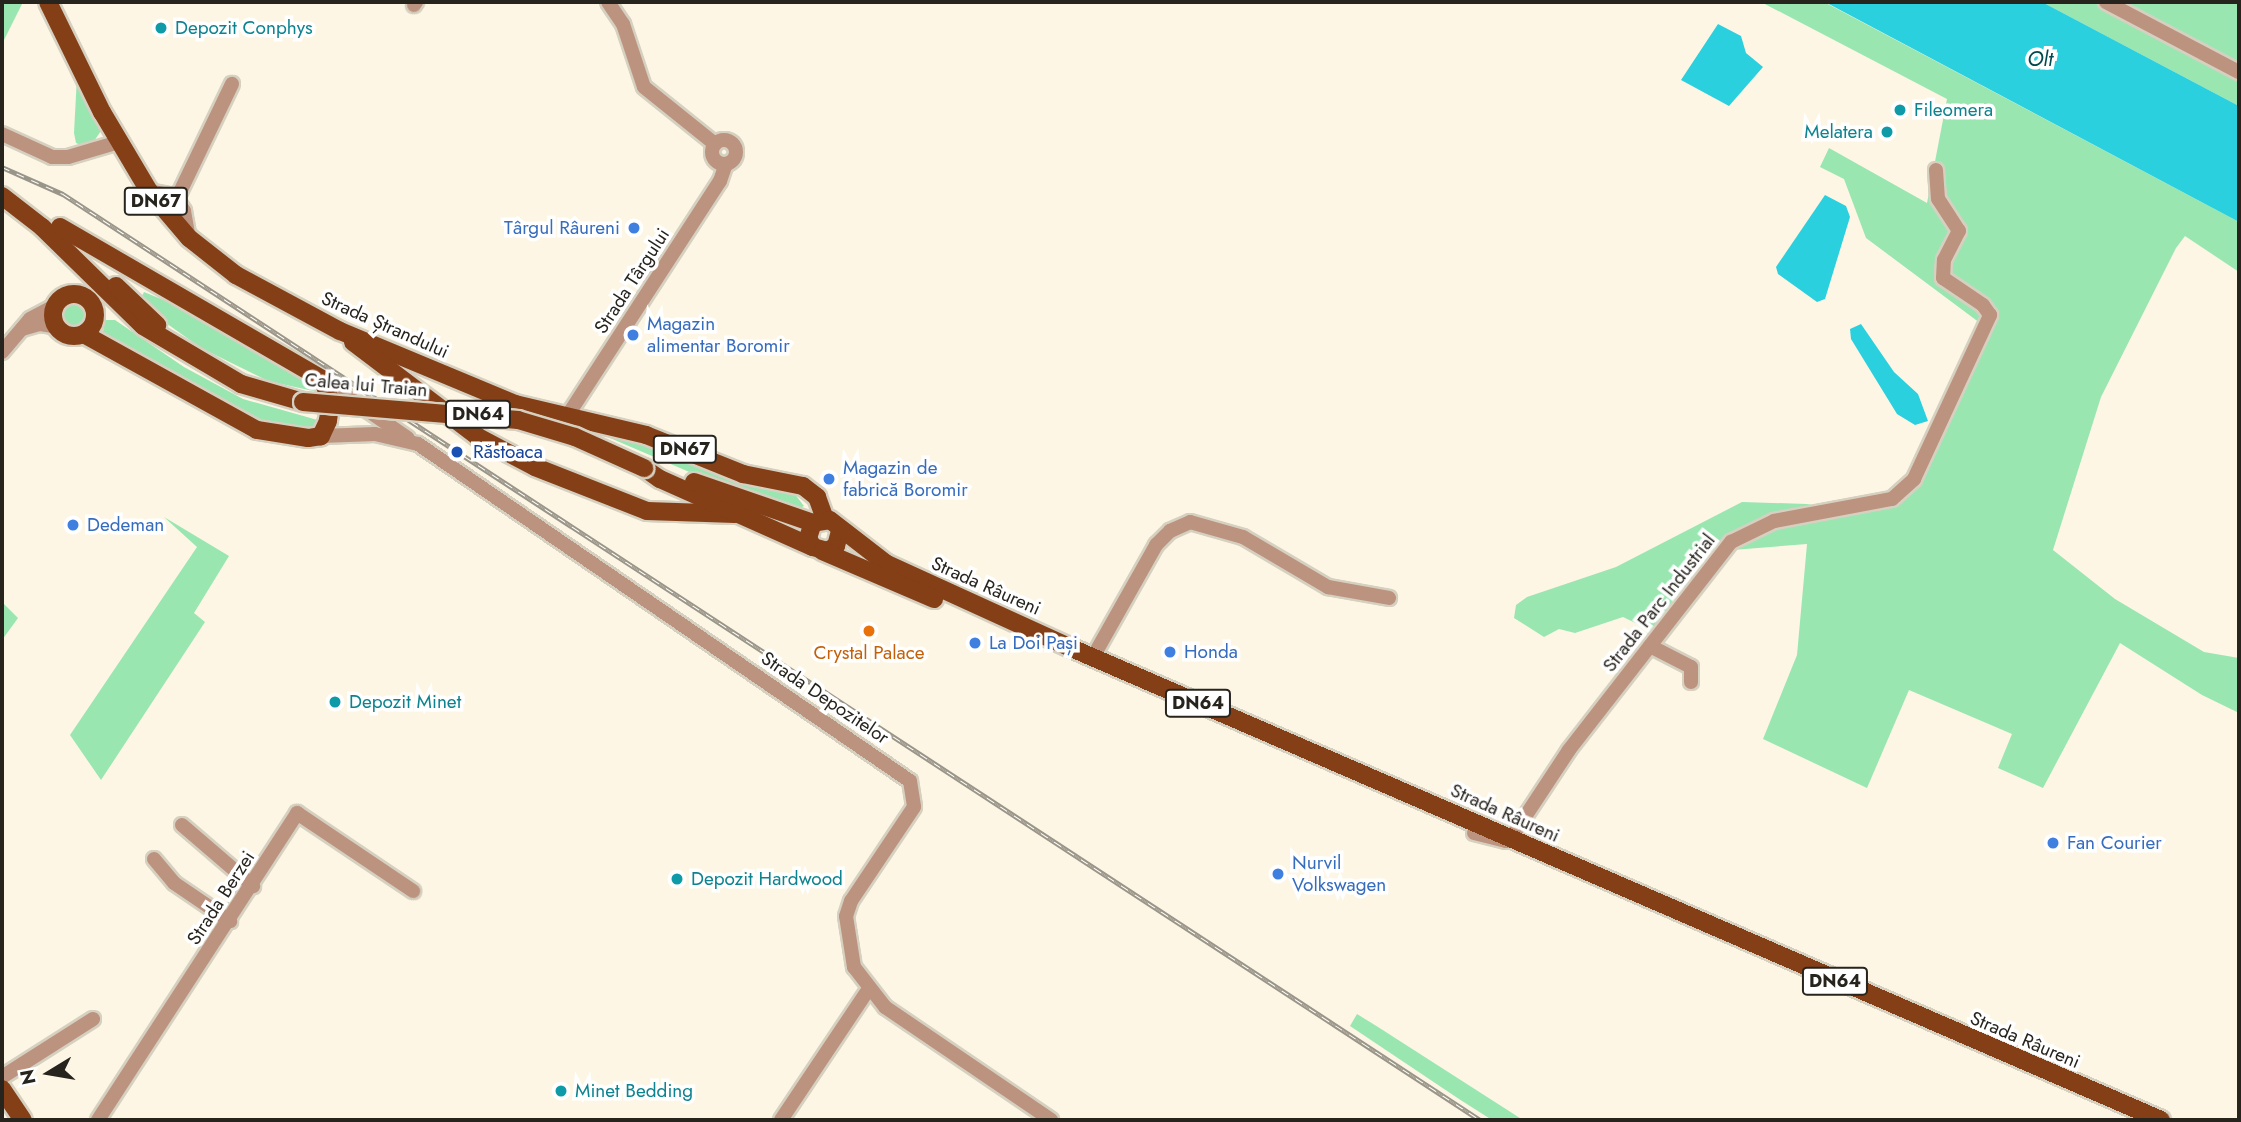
<!DOCTYPE html>
<meta charset="utf-8">
<style>
body{margin:0}
#map{position:relative;width:2241px;height:1122px;overflow:hidden;background:#fdf6e4;font-family:Jost,sans-serif}
div>[style]{position:absolute}
.green>*{inset:0;background:#99e6b1}
.round{border-radius:50%}
.water>*{inset:0;background:#2bd0df}
.roads{filter:drop-shadow(2px 0 #d6d0c0) drop-shadow(-2px 0 #d6d0c0) drop-shadow(0 2px #d6d0c0) drop-shadow(0 -2px #d6d0c0)}
.minor>*{height:14px;margin:-7px;padding:0 7px;transform-origin:7px;border-radius:7px;background:#bc937f}
.minor>.ring{margin:-7px;padding:0;box-sizing:content-box;background:none;border:14px solid #bc937f;border-radius:50%}
.major>*{height:18px;margin:-9px;padding:0 9px;transform-origin:9px;border-radius:9px;background:#843f17}
.major>.ring{margin:-9px;padding:0;box-sizing:content-box;background:none;border:18px solid #843f17;border-radius:50%}
.rail>*{height:5px;margin-top:-2.5px;transform-origin:0;background:repeating-linear-gradient(90deg,#fff 0 8px,#9a9589 0 16px);box-sizing:border-box;border-block:2px solid #9a9589}
.bridges{filter:drop-shadow(2px 0 #d6d0c0) drop-shadow(-2px 0 #d6d0c0) drop-shadow(0 2px #d6d0c0) drop-shadow(0 -2px #d6d0c0)}
.major-bridge>*{height:18px;margin:-9px;padding:0 9px;transform-origin:9px;border-radius:9px;background:#843f17}
.dots>*{width:19px;height:19px;translate:-50% -50%;box-sizing:border-box;border:4px solid #fff;border-radius:50%}
span{translate:-50% -50%;white-space:nowrap;text-align:center;line-height:1.15;-webkit-text-stroke:7px #fff;paint-order:stroke}
.shield-label span{padding:2px 5px;background:#fff;border:2px solid;border-radius:5px;-webkit-text-stroke-width:0}
.shield-label{font-size:18px;color:#27241e;font-weight:700}
.culture-label{font-size:19px;color:#0d838f}
.left{translate:0 -50%;text-align:left}
.right{translate:-100% -50%;text-align:right}
.shop-label{font-size:19px;color:#366cbe}
.street-label{font-size:19px;color:#27241e}
.transit-label{font-size:19px;color:#164399}
.food-label{font-size:19px;color:#c56008}
.water-label{font-size:21px;color:#01494f;font-style:italic}
.frame{position:absolute;inset:0;border:4px solid #27241e;pointer-events:none}
.north{position:absolute;left:14px;top:1038px;width:70px;height:70px;-webkit-text-stroke:5px #fff;paint-order:stroke;rotate:259deg;font-size:19px;font-weight:700;line-height:28px;text-align:center;color:#27241e}
.north::after{content:'';display:block;margin:auto;width:24px;height:32px;background:#27241e;clip-path:polygon(50% 0,100% 100%,50% 72%,0 100%)}
</style>
<div id="map">
<div class="green">
<i style="clip-path:polygon(2px 2px,23px 2px,2px 44px)"></i>
<i style="clip-path:polygon(1761px 2px,1824px 2px,2239px 222px,2239px 272px,2185px 236px,2176px 248px,2101px 397px,2053px 550px,2115px 599px,2204px 652px,2239px 658px,2239px 713px,2202px 695px,2120px 643px,2043px 788px,1998px 768px,2012px 734px,1909px 690px,1867px 788px,1763px 739px,1797px 655px,1807px 544px,1707px 552px,1652px 631px,1623px 617px,1575px 633px,1559px 629px,1544px 637px,1514px 618px,1516px 605px,1527px 597px,1616px 567px,1742px 502px,1807px 504px,1857px 513px,1905px 500px,1916px 489px,1988px 335px,1980px 323px,1866px 238px,1844px 179px,1820px 167px,1829px 148px,1927px 203px,1947px 99px)"></i>
<i style="clip-path:polygon(2042px 2px,2239px 2px,2239px 106px)"></i>
<i style="clip-path:polygon(77px 76px,103px 128px,92px 144px,83px 146px,76px 143px,74px 133px)"></i>
<i style="clip-path:polygon(144px 292px,196px 313px,309px 376px,322px 393px,268px 381px,201px 348px,159px 318px,141px 298px)"></i>
<i class="round" style="left:61px;top:301px;width:28px;height:28px"></i>
<i style="clip-path:polygon(105px 320px,115px 320px,184px 367px,243px 399px,321px 421px,316px 431px,264px 426px,102px 337px)"></i>
<i style="clip-path:polygon(603px 435px,639px 441px,742px 482px,794px 493px,804px 506px,797px 510px,715px 483px)"></i>
<i style="clip-path:polygon(164px 517px,229px 556px,194px 613px,205px 622px,101px 780px,70px 735px,197px 547px)"></i>
<i style="clip-path:polygon(2px 602px,18px 618px,2px 640px)"></i>
<i style="clip-path:polygon(1357px 1014px,1378px 1027px,1523px 1120px,1492px 1120px,1459px 1099px,1350px 1026px)"></i>
</div>
<div class="water">
<i style="clip-path:polygon(1825px 2px,2042px 2px,2239px 106px,2239px 222px)"></i>
<i style="clip-path:polygon(1718px 24px,1741px 36px,1746px 53px,1763px 67px,1729px 106px,1681px 80px)"></i>
<i style="clip-path:polygon(1825px 195px,1846px 206px,1850px 217px,1825px 299px,1817px 302px,1778px 274px,1776px 267px)"></i>
<i style="clip-path:polygon(1861px 324px,1894px 372px,1918px 394px,1928px 421px,1915px 425px,1897px 414px,1851px 339px,1850px 329px)"></i>
</div>
<div class="roads">
<div class="minor">
<i style="left:608px;top:2px;width:27px;rotate:56deg"></i>
<i style="left:623px;top:24px;width:66px;rotate:71.6deg"></i>
<i style="left:644px;top:87px;width:91px;rotate:38.8deg"></i>
<i style="left:2106px;top:2px;width:150px;rotate:27.8deg"></i>
<i style="left:414px;top:5px;width:4px;rotate:-56deg"></i>
<i style="left:2px;top:134px;width:55px;rotate:24.7deg"></i>
<i style="left:52px;top:157px;width:16px"></i>
<i style="left:68px;top:157px;width:53px;rotate:-16.4deg"></i>
<i class="ring" style="left:712px;top:140px;width:10px;height:10px"></i>
<i style="left:149px;top:191px;width:25px;rotate:11deg"></i>
<i style="left:174px;top:196px;width:7px;rotate:-34deg"></i>
<i style="left:180px;top:192px;width:120px;rotate:-64.3deg"></i>
<i style="left:174px;top:196px;width:18px;rotate:56deg"></i>
<i style="left:184px;top:211px;width:27px;rotate:80deg"></i>
<i style="left:22px;top:329px;width:19px;rotate:-16deg"></i>
<i style="left:40px;top:324px;width:18px;rotate:9deg"></i>
<i style="left:2px;top:352px;width:43px;rotate:-49.7deg"></i>
<i style="left:30px;top:319px;width:30px;rotate:-28deg"></i>
<i style="left:322px;top:379px;width:104px;rotate:34.5deg"></i>
<i style="left:566px;top:418px;width:283px;rotate:-57deg"></i>
<i style="left:720px;top:181px;width:18px;rotate:-71deg"></i>
<i style="left:321px;top:436px;width:54px;rotate:-2.1deg"></i>
<i style="left:375px;top:434px;width:44px;rotate:13.1deg"></i>
<i style="left:418px;top:444px;width:596px;rotate:34.41deg"></i>
<i style="left:910px;top:781px;width:26px;rotate:81deg"></i>
<i style="left:914px;top:807px;width:113px;rotate:123.8deg"></i>
<i style="left:851px;top:901px;width:16px;rotate:108deg"></i>
<i style="left:846px;top:916px;width:52px;rotate:81.1deg"></i>
<i style="left:854px;top:967px;width:51px;rotate:52.2deg"></i>
<i style="left:885px;top:1007px;width:201px;rotate:34.2deg"></i>
<i style="left:1650px;top:646px;width:46px;rotate:27.1deg"></i>
<i style="left:1691px;top:667px;width:15px;rotate:90deg"></i>
<i style="left:1093px;top:657px;width:129px;rotate:-60.6deg"></i>
<i style="left:1156px;top:545px;width:20px;rotate:-45deg"></i>
<i style="left:1170px;top:531px;width:22px;rotate:-24deg"></i>
<i style="left:1190px;top:522px;width:55px;rotate:15.8deg"></i>
<i style="left:1243px;top:537px;width:99px;rotate:30.5deg"></i>
<i style="left:1328px;top:587px;width:62px;rotate:10.2deg"></i>
<i style="left:182px;top:825px;width:94px;rotate:40.7deg"></i>
<i style="left:1474px;top:833px;width:33px;rotate:14deg"></i>
<i style="left:1506px;top:841px;width:6px;rotate:-31deg"></i>
<i style="left:1511px;top:838px;width:105px;rotate:-56.6deg"></i>
<i style="left:1569px;top:750px;width:264px;rotate:-52.1deg"></i>
<i style="left:1731px;top:542px;width:48px;rotate:-26deg"></i>
<i style="left:1774px;top:521px;width:120px;rotate:-10.6deg"></i>
<i style="left:1892px;top:499px;width:30px;rotate:-42deg"></i>
<i style="left:1914px;top:479px;width:181px;rotate:-65.1deg"></i>
<i style="left:1990px;top:315px;width:12px;rotate:-125deg"></i>
<i style="left:1983px;top:305px;width:48px;rotate:-146deg"></i>
<i style="left:1943px;top:278px;width:18px;rotate:-87deg"></i>
<i style="left:1944px;top:260px;width:33px;rotate:-63deg"></i>
<i style="left:1959px;top:231px;width:38px;rotate:-123deg"></i>
<i style="left:1938px;top:199px;width:29px;rotate:-94deg"></i>
<i style="left:154px;top:859px;width:31px;rotate:50deg"></i>
<i style="left:174px;top:883px;width:68px;rotate:34.2deg"></i>
<i style="left:2px;top:1077px;width:108px;rotate:-32.5deg"></i>
<i style="left:98px;top:1120px;width:366px;rotate:-57deg"></i>
<i style="left:297px;top:813px;width:140px;rotate:33.9deg"></i>
<i style="left:781px;top:1120px;width:156px;rotate:-56.2deg"></i>
</div>
<div class="major">
<i style="left:48px;top:2px;width:123px;rotate:63.9deg"></i>
<i style="left:102px;top:112px;width:92px;rotate:59.3deg"></i>
<i style="left:149px;top:191px;width:62px;rotate:49.6deg"></i>
<i style="left:189px;top:238px;width:60px;rotate:38.2deg"></i>
<i style="left:236px;top:275px;width:118px;rotate:28.3deg"></i>
<i style="left:340px;top:331px;width:190px;rotate:22.6deg"></i>
<i style="left:515px;top:404px;width:135px;rotate:13.3deg"></i>
<i style="left:646px;top:435px;width:105px;rotate:21.9deg"></i>
<i style="left:743px;top:474px;width:61px;rotate:11.3deg"></i>
<i style="left:803px;top:486px;width:18px;rotate:38deg"></i>
<i style="left:817px;top:497px;width:23px;rotate:70deg"></i>
<i style="left:2px;top:196px;width:51px;rotate:37.8deg"></i>
<i style="left:42px;top:227px;width:141px;rotate:44.4deg"></i>
<i style="left:143px;top:326px;width:114px;rotate:30.6deg"></i>
<i style="left:241px;top:384px;width:65px;rotate:16.2deg"></i>
<i style="left:60px;top:227px;width:303px;rotate:30.1deg"></i>
<i style="left:322px;top:379px;width:24px;rotate:68deg"></i>
<i style="left:331px;top:401px;width:20px;rotate:99deg"></i>
<i style="left:328px;top:421px;width:17px;rotate:115deg"></i>
<i style="left:321px;top:436px;width:13px;rotate:171deg"></i>
<i style="left:308px;top:438px;width:52px;rotate:-171.1deg"></i>
<i style="left:257px;top:430px;width:198px;rotate:-151deg"></i>
<i style="left:116px;top:286px;width:57px;rotate:43.6deg"></i>
<i class="ring" style="left:53px;top:294px;width:24px;height:24px"></i>
<i style="left:353px;top:342px;width:157px;rotate:37.2deg"></i>
<i style="left:478px;top:437px;width:64px;rotate:27.8deg"></i>
<i style="left:535px;top:467px;width:120px;rotate:21.4deg"></i>
<i style="left:647px;top:511px;width:88px;rotate:2deg"></i>
<i style="left:644px;top:468px;width:19px;rotate:35deg"></i>
<i style="left:660px;top:479px;width:167px;rotate:24deg"></i>
<i style="left:694px;top:482px;width:126px;rotate:19deg"></i>
<i style="left:840px;top:531px;width:16px;rotate:105deg"></i>
<i style="left:836px;top:546px;width:10px;rotate:151deg"></i>
<i style="left:827px;top:551px;width:15px;rotate:-164deg"></i>
<i style="left:813px;top:547px;width:10px;rotate:-119deg"></i>
<i style="left:808px;top:538px;width:16px;rotate:-72deg"></i>
<i style="left:813px;top:523px;width:17px;rotate:-10deg"></i>
<i style="left:830px;top:520px;width:72px;rotate:37.7deg"></i>
<i style="left:887px;top:564px;width:200px;rotate:24.5deg"></i>
<i style="left:1069px;top:647px;width:1190px;rotate:23.42deg"></i>
<i style="left:822px;top:551px;width:122px;rotate:23.2deg"></i>
<i style="left:2px;top:1089px;width:37px;rotate:56deg"></i>
</div>
</div>
<div class="rail">
<i style="left:2px;top:167px;width:67px;rotate:23.9deg"></i>
<i style="left:63px;top:194px;width:1693px;rotate:33.16deg"></i>
</div>
<div class="bridges">
<div class="major-bridge">
<i style="left:303px;top:402px;width:216px;rotate:4.8deg"></i>
<i style="left:518px;top:420px;width:59px;rotate:16.6deg"></i>
<i style="left:575px;top:437px;width:76px;rotate:24.2deg"></i>
</div>
</div>
<div class="dots">
<i style="left:161px;top:28px;background:#0f9aa8"></i>
<i style="left:1900px;top:110px;background:#0f9aa8"></i>
<i style="left:1887px;top:132px;background:#0f9aa8"></i>
<i style="left:634px;top:228px;background:#3f7fe0"></i>
<i style="left:633px;top:335px;background:#3f7fe0"></i>
<i style="left:457px;top:452px;background:#1a4fb4"></i>
<i style="left:829px;top:479px;background:#3f7fe0"></i>
<i style="left:73px;top:525px;background:#3f7fe0"></i>
<i style="left:869px;top:631px;background:#e8710a"></i>
<i style="left:975px;top:643px;background:#3f7fe0"></i>
<i style="left:1170px;top:652px;background:#3f7fe0"></i>
<i style="left:335px;top:702px;background:#0f9aa8"></i>
<i style="left:2053px;top:843px;background:#3f7fe0"></i>
<i style="left:1278px;top:874px;background:#3f7fe0"></i>
<i style="left:677px;top:879px;background:#0f9aa8"></i>
<i style="left:561px;top:1091px;background:#0f9aa8"></i>
</div>
<div class="shield-label">
<span style="left:156px;top:201px">DN67</span>
<span style="left:478px;top:414px">DN64</span>
<span style="left:685px;top:449px">DN67</span>
<span style="left:1198px;top:703px">DN64</span>
<span style="left:1835px;top:981px">DN64</span>
</div>
<div class="culture-label">
<span class="left" style="left:175px;top:28px">Depozit Conphys</span>
<span class="left" style="left:1914px;top:110px">Fileomera</span>
<span class="right" style="left:1873px;top:132px">Melatera</span>
<span class="left" style="left:349px;top:702px">Depozit Minet</span>
<span class="left" style="left:691px;top:879px">Depozit Hardwood</span>
<span class="left" style="left:575px;top:1091px">Minet Bedding</span>
</div>
<div class="shop-label">
<span class="right" style="left:620px;top:228px">Târgul Râureni</span>
<span class="left" style="left:647px;top:335px">Magazin<br>alimentar Boromir</span>
<span class="left" style="left:843px;top:479px">Magazin de<br>fabrică Boromir</span>
<span class="left" style="left:87px;top:525px">Dedeman</span>
<span class="left" style="left:989px;top:643px">La Doi Pași</span>
<span class="left" style="left:1184px;top:652px">Honda</span>
<span class="left" style="left:2067px;top:843px">Fan Courier</span>
<span class="left" style="left:1292px;top:874px">Nurvil<br>Volkswagen</span>
</div>
<div class="street-label">
<span style="left:632px;top:281px;rotate:-57deg">Strada Târgului</span>
<span style="left:385px;top:325px;rotate:24deg">Strada Ștrandului</span>
<span style="left:366px;top:385px;rotate:5deg">Calea lui Traian</span>
<span style="left:986px;top:586px;rotate:24deg">Strada Râureni</span>
<span style="left:1659px;top:603px;rotate:-52deg">Strada Parc Industrial</span>
<span style="left:825px;top:698px;rotate:34deg">Strada Depozitelor</span>
<span style="left:1505px;top:813px;rotate:24deg">Strada Râureni</span>
<span style="left:221px;top:898px;rotate:-57deg">Strada Berzei</span>
<span style="left:2025px;top:1040px;rotate:23deg">Strada Râureni</span>
</div>
<div class="transit-label">
<span class="left" style="left:473px;top:452px">Răstoaca</span>
</div>
<div class="food-label">
<span style="left:869px;top:653px">Crystal Palace</span>
</div>
<div class="water-label">
<span style="left:2040px;top:59px">Olt</span>
</div>
<div class="frame"></div>
<div class="north">N</div>
</div>
